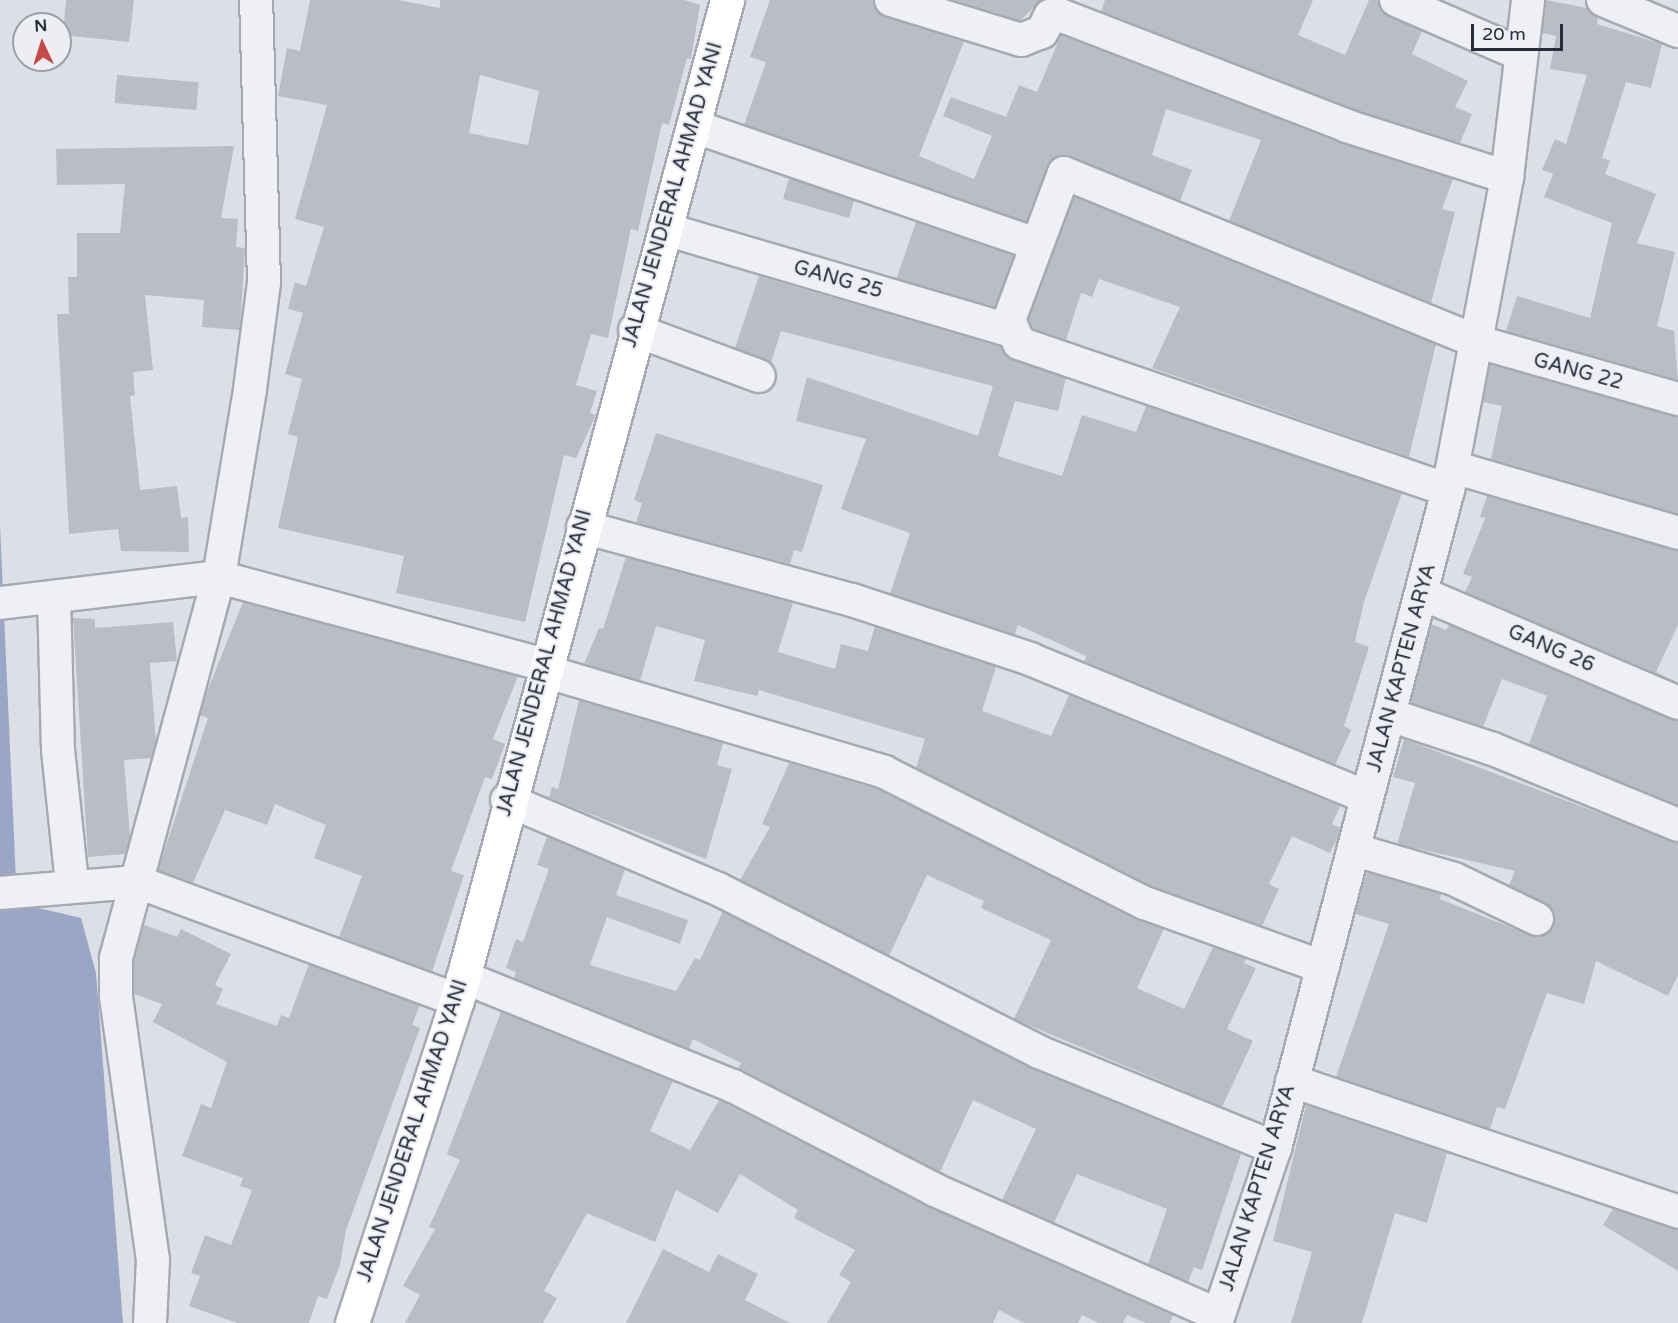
<!DOCTYPE html>
<style>
body{margin:0}
#map{position:relative;width:1678px;height:1323px;overflow:hidden;background:#dddfe6;font-family:"Varela Round",sans-serif}
div>[style]{position:absolute}
.water>*{inset:0;background:#99a6c5}
.building>*{inset:0;background:#babdc8;transform-origin:0 0}
.roads{filter:drop-shadow(2px 0 #a6a9b3) drop-shadow(-2px 0 #a6a9b3) drop-shadow(0 2px #a6a9b3) drop-shadow(0 -2px #a6a9b3)}
.minor>*{height:32px;margin:-16px;padding:0 16px;transform-origin:16px;border-radius:16px;background:#eff0f5}
.major>*{height:33px;margin:-16.5px;padding:0 16.5px;transform-origin:16.5px;border-radius:16.5px;background:#fff}
span{translate:-50% -50%;white-space:nowrap;text-align:center;line-height:1.15;-webkit-text-stroke:4.5px #eceef4;paint-order:stroke}
.street-label{font-size:20px;color:#272b3c}
.north{position:absolute;left:12px;top:12px;width:60px;height:60px;box-sizing:border-box;background:#eceef4;border:2px solid #9da0aa;border-radius:50%;rotate:356deg;font-size:16px;font-weight:700;line-height:24px;text-align:center;color:#272b3c}
.north::after{content:'';display:block;margin:auto;width:21px;height:27px;background:#c74945;clip-path:polygon(50% 0,100% 100%,50% 72%,0 100%)}
.scale{position:absolute;left:1471px;top:24px;width:92px;height:27px;box-sizing:border-box;border:3px solid #272b3c;border-top:0;padding-left:8px;font-size:18px;line-height:21px;white-space:nowrap;color:#272b3c;-webkit-text-stroke:4px #eceef4;paint-order:stroke}
</style>
<div id="map">
<div class="water">
<i style="clip-path:polygon(0 525px,17px 903px,81px 918px,96px 973px,123px 1323px,0 1323px)"></i>
</div>
<div class="building">
<i style="clip-path:polygon(66px 0,134px 0,129px 42px,63px 35px)"></i>
<i style="clip-path:polygon(evenodd,310px 0,398px 0,440px 8px,440px 0,684px 0,700px 5px,691px 59px,687px 58px,669px 125px,662px 123px,638px 231px,631px 229px,608px 338px,591px 334px,576px 385px,597px 391px,590px 413px,596px 415px,576px 458px,564px 455px,525px 622px,396px 593px,404px 556px,278px 528px,298px 437px,288px 434px,302px 379px,285px 374px,303px 313px,288px 309px,295px 282px,306px 286px,324px 227px,295px 219px,327px 105px,278px 96px,287px 48px,300px 51px,310px 0,480px 75px,539px 91px,528px 145px,469px 133px,480px 75px)"></i>
<i style="clip-path:polygon(770px 0,874px 0,885px 17px,964px 41px,919px 156px,974px 179px,992px 136px,943px 116px,951px 97px,1006px 117px,1019px 85px,1037px 92px,1061px 35px,1341px 143px,1453px 179px,1442px 209px,1455px 212px,1431px 303px,1229px 221px,1261px 140px,1166px 109px,1152px 155px,1192px 170px,1180px 201px,1062px 155px,1047px 167px,1027px 222px,744px 125px,766px 62px,750px 57px)"></i>
<i style="clip-path:polygon(952px 0,1041px 0,1020px 21px)"></i>
<i style="clip-path:polygon(1105px 0,1313px 0,1298px 35px,1345px 55px,1369px 0,1378px 0,1388px 16px,1422px 31px,1412px 54px,1468px 81px,1455px 107px,1472px 114px,1460px 143px,1353px 109px,1101px 11px)"></i>
<i style="clip-path:polygon(1546px 0,1587px 8px,1598px 17px,1597px 24px,1662px 44px,1651px 88px,1626px 82px,1602px 158px,1610px 161px,1605px 174px,1656px 194px,1637px 243px,1675px 252px,1657px 326px,1674px 331px,1678px 380px,1506px 331px,1517px 296px,1590px 318px,1612px 223px,1544px 197px,1553px 174px,1542px 170px,1555px 139px,1566px 144px,1587px 75px,1550px 69px,1556px 36px,1542px 33px)"></i>
<i style="left:117px;top:75px;width:82px;height:28px;rotate:5deg"></i>
<i style="clip-path:polygon(234px 146px,221px 218px,238px 219px,236px 247px,245px 248px,240px 330px,202px 327px,204px 300px,145px 295px,153px 370px,133px 372px,135px 395px,130px 396px,140px 490px,177px 486px,181px 518px,188px 517px,189px 552px,121px 551px,118px 529px,69px 534px,57px 314px,69px 314px,68px 277px,77px 277px,77px 233px,120px 233px,125px 184px,57px 185px,56px 149px)"></i>
<i style="clip-path:polygon(789px 178px,854px 200px,849px 218px,783px 199px)"></i>
<i style="clip-path:polygon(1074px 197px,1436px 344px,1409px 457px,1152px 368px,1180px 307px,1099px 279px,1092px 297px,1081px 293px,1066px 340px,1032px 329px,1028px 320px)"></i>
<i style="left:916px;top:222px;width:103px;height:60px;rotate:19deg"></i>
<i style="clip-path:polygon(759px 276px,1001px 347px,1013px 360px,1066px 378px,1058px 411px,1015px 401px,998px 456px,1062px 476px,1082px 415px,1136px 432px,1146px 406px,1402px 493px,1364px 602px,1355px 642px,1369px 647px,1344px 726px,1351px 730px,1335px 765px,1084px 662px,1086px 656px,1018px 625px,1014px 635px,890px 594px,910px 533px,841px 509px,866px 439px,796px 421px,807px 377px,978px 436px,993px 386px,781px 331px,771px 363px,735px 348px)"></i>
<i style="clip-path:polygon(1490px 364px,1678px 416px,1678px 514px,1491px 459px,1502px 406px,1483px 402px)"></i>
<i style="clip-path:polygon(656px 433px,823px 485px,802px 552px,794px 550px,790px 564px,636px 523px,642px 503px,634px 500px)"></i>
<i style="clip-path:polygon(1487px 496px,1678px 550px,1678px 625px,1656px 672px,1678px 683px,1465px 592px,1472px 577px,1463px 574px,1485px 518px,1480px 517px)"></i>
<i style="clip-path:polygon(626px 557px,793px 603px,778px 652px,835px 669px,841px 644px,868px 651px,875px 626px,996px 667px,982px 711px,1051px 736px,1069px 695px,1340px 806px,1332px 824px,1340px 828px,1339px 835px,1330px 853px,1292px 836px,1269px 884px,1279px 889px,1262px 926px,1152px 886px,916px 768px,925px 739px,759px 690px,757px 696px,694px 681px,705px 640px,656px 626px,640px 681px,584px 664px,599px 628px,603px 629px)"></i>
<i style="clip-path:polygon(243px 602px,518px 676px,493px 739px,505px 744px,492px 779px,485px 777px,451px 871px,464px 875px,432px 972px,339px 937px,362px 876px,314px 858px,326px 825px,275px 804px,267px 825px,225px 810px,193px 883px,158px 870px,208px 718px,200px 715px,206px 694px)"></i>
<i style="clip-path:polygon(73px 618px,95px 619px,95px 628px,173px 622px,177px 661px,150px 663px,156px 742px,152px 758px,124px 760px,130px 836px,126px 854px,88px 857px)"></i>
<i style="clip-path:polygon(1431px 624px,1446px 630px,1449px 625px,1678px 721px,1678px 806px,1529px 744px,1547px 696px,1502px 679px,1483px 727px,1411px 703px)"></i>
<i style="clip-path:polygon(579px 700px,723px 743px,717px 765px,732px 769px,706px 859px,549px 798px,552px 787px,558px 789px)"></i>
<i style="clip-path:polygon(1404px 739px,1678px 843px,1678px 975px,1668px 996px,1596px 961px,1584px 1004px,1547px 993px,1505px 1109px,1497px 1107px,1490px 1129px,1336px 1077px,1389px 924px,1355px 914px,1367px 872px,1441px 894px,1440px 899px,1530px 935px,1547px 934px,1553px 926px,1551px 908px,1509px 885px,1515px 871px,1397px 844px,1415px 783px,1393px 777px)"></i>
<i style="clip-path:polygon(789px 763px,877px 789px,1164px 929px,1137px 988px,1184px 1009px,1213px 947px,1246px 958px,1244px 963px,1256px 968px,1227px 1029px,1253px 1041px,1222px 1107px,1014px 1019px,1051px 940px,981px 908px,984px 901px,927px 875px,889px 956px,740px 880px,770px 827px,762px 824px)"></i>
<i style="clip-path:polygon(547px 836px,625px 869px,616px 895px,688px 920px,680px 944px,607px 917px,590px 965px,676px 991px,695px 958px,700px 960px,723px 911px,1031px 1068px,1241px 1154px,1202px 1270px,1194px 1267px,1188px 1282px,1148px 1264px,1167px 1209px,1077px 1174px,1054px 1223px,1002px 1200px,1036px 1129px,973px 1100px,940px 1172px,738px 1068px,741px 1063px,693px 1039px,689px 1049px,514px 978px,516px 972px,506px 968px,516px 939px,523px 942px,549px 869px,537px 865px)"></i>
<i style="clip-path:polygon(144px 925px,177px 937px,181px 929px,231px 954px,215px 985px,223px 989px,216px 1004px,277px 1026px,281px 1015px,289px 1018px,309px 964px,420px 1005px,412px 1025px,420px 1028px,346px 1230px,340px 1265px,327px 1299px,318px 1296px,309px 1323px,237px 1323px,189px 1306px,200px 1276px,191px 1273px,205px 1235px,231px 1245px,252px 1190px,240px 1186px,243px 1178px,182px 1156px,201px 1104px,211px 1108px,227px 1062px,153px 1022px,162px 1004px,134px 994px,134px 960px)"></i>
<i style="clip-path:polygon(501px 1012px,673px 1081px,650px 1131px,690px 1150px,719px 1100px,928px 1206px,1173px 1315px,1170px 1323px,1146px 1323px,1127px 1315px,1123px 1323px,1099px 1323px,1082px 1315px,1078px 1323px,1024px 1323px,999px 1310px,993px 1323px,827px 1323px,851px 1282px,839px 1275px,855px 1250px,794px 1218px,798px 1210px,740px 1174px,718px 1213px,676px 1190px,655px 1242px,587px 1213px,544px 1291px,557px 1298px,543px 1323px,405px 1323px,420px 1295px,403px 1286px,435px 1229px,429px 1227px,460px 1160px,447px 1154px)"></i>
<i style="clip-path:polygon(1306px 1105px,1447px 1153px,1427px 1223px,1395px 1213px,1362px 1323px,1291px 1323px,1312px 1252px,1273px 1241px)"></i>
<i style="clip-path:polygon(1613px 1209px,1678px 1230px,1678px 1271px,1603px 1225px)"></i>
<i style="clip-path:polygon(663px 1249px,709px 1272px,718px 1254px,758px 1274px,745px 1300px,790px 1323px,626px 1323px)"></i>
</div>
<div class="roads">
<div class="minor">
<i style="left:891px;top:0;width:136px;rotate:17.1deg"></i>
<i style="left:1021px;top:40px;width:22px;rotate:-21deg"></i>
<i style="left:1042px;top:32px;width:18px;rotate:-63deg"></i>
<i style="left:1050px;top:16px;width:10px;rotate:-6deg"></i>
<i style="left:1060px;top:15px;width:308px;rotate:21.1deg"></i>
<i style="left:1347px;top:126px;width:168px;rotate:17.7deg"></i>
<i style="left:1396px;top:0;width:133px;rotate:23.5deg"></i>
<i style="left:1603px;top:0;width:81px;rotate:22.5deg"></i>
<i style="left:693px;top:126px;width:363px;rotate:19deg"></i>
<i style="left:665px;top:229px;width:361px;rotate:16.4deg"></i>
<i style="left:635px;top:330px;width:132px;rotate:20.4deg"></i>
<i style="left:1453px;top:467px;width:234px;rotate:16.3deg"></i>
<i style="left:1448px;top:490px;width:453px;rotate:-161.1deg"></i>
<i style="left:1019px;top:343px;width:25px;rotate:-113deg"></i>
<i style="left:1009px;top:320px;width:157px;rotate:-69.5deg"></i>
<i style="left:1064px;top:173px;width:447px;rotate:22.2deg"></i>
<i style="left:1478px;top:342px;width:208px;rotate:15.9deg"></i>
<i style="left:583px;top:527px;width:279px;rotate:15.2deg"></i>
<i style="left:852px;top:600px;width:188px;rotate:18.3deg"></i>
<i style="left:1030px;top:659px;width:363px;rotate:22.3deg"></i>
<i style="left:1423px;top:594px;width:277px;rotate:23.1deg"></i>
<i style="left:54px;top:597px;width:153px;rotate:88.5deg"></i>
<i style="left:58px;top:750px;width:135px;rotate:84deg"></i>
<i style="left:0;top:603px;width:221px;rotate:-6.8deg"></i>
<i style="left:219px;top:577px;width:338px;rotate:15.1deg"></i>
<i style="left:544px;top:671px;width:355px;rotate:16.5deg"></i>
<i style="left:884px;top:772px;width:292px;rotate:26.7deg"></i>
<i style="left:1145px;top:903px;width:189px;rotate:19.8deg"></i>
<i style="left:1390px;top:715px;width:108px;rotate:18.3deg"></i>
<i style="left:1493px;top:749px;width:200px;rotate:22.3deg"></i>
<i style="left:507px;top:800px;width:229px;rotate:22.9deg"></i>
<i style="left:718px;top:889px;width:360px;rotate:26.9deg"></i>
<i style="left:1039px;top:1052px;width:255px;rotate:22.1deg"></i>
<i style="left:1355px;top:850px;width:103px;rotate:16.3deg"></i>
<i style="left:1454px;top:879px;width:92px;rotate:25.7deg"></i>
<i style="left:0;top:893px;width:138px;rotate:-4.6deg"></i>
<i style="left:138px;top:882px;width:340px;rotate:20.3deg"></i>
<i style="left:463px;top:977px;width:291px;rotate:22deg"></i>
<i style="left:733px;top:1086px;width:227px;rotate:27.2deg"></i>
<i style="left:935px;top:1190px;width:310px;rotate:23.8deg"></i>
<i style="left:1292px;top:1081px;width:408px;rotate:18.7deg"></i>
<i style="left:150px;top:1323px;width:63px;rotate:-87.3deg"></i>
<i style="left:153px;top:1260px;width:267px;rotate:-98deg"></i>
<i style="left:116px;top:996px;width:38px;rotate:-90deg"></i>
<i style="left:116px;top:958px;width:395px;rotate:-74.9deg"></i>
<i style="left:219px;top:577px;width:191px;rotate:-80.6deg"></i>
<i style="left:250px;top:389px;width:108px;rotate:-82.5deg"></i>
<i style="left:264px;top:282px;width:282px;rotate:-91.6deg"></i>
<i style="left:1216px;top:1323px;width:185px;rotate:-71.4deg"></i>
<i style="left:1275px;top:1148px;width:680px;rotate:-75.27deg"></i>
<i style="left:1448px;top:490px;width:319px;rotate:-79.3deg"></i>
<i style="left:1507px;top:177px;width:178px;rotate:-83.2deg"></i>
</div>
<div class="major">
<i style="left:352px;top:1323px;width:340px;rotate:-72deg"></i>
<i style="left:457px;top:1000px;width:1036px;rotate:-74.89deg"></i>
</div>
</div>
<div class="street-label">
<span style="left:673px;top:195px;rotate:-74deg">JALAN JENDERAL AHMAD YANI</span>
<span style="left:838px;top:280px;rotate:16deg">GANG 25</span>
<span style="left:1578px;top:372px;rotate:15deg">GANG 22</span>
<span style="left:1551px;top:649px;rotate:23deg">GANG 26</span>
<span style="left:545px;top:663px;rotate:-75deg">JALAN JENDERAL AHMAD YANI</span>
<span style="left:1402px;top:668px;rotate:-75deg">JALAN KAPTEN ARYA</span>
<span style="left:413px;top:1131px;rotate:-72deg">JALAN JENDERAL AHMAD YANI</span>
<span style="left:1258px;top:1188px;rotate:-73deg">JALAN KAPTEN ARYA</span>
</div>
<div class="north">N</div>
<div class="scale">20 m</div>
</div>
